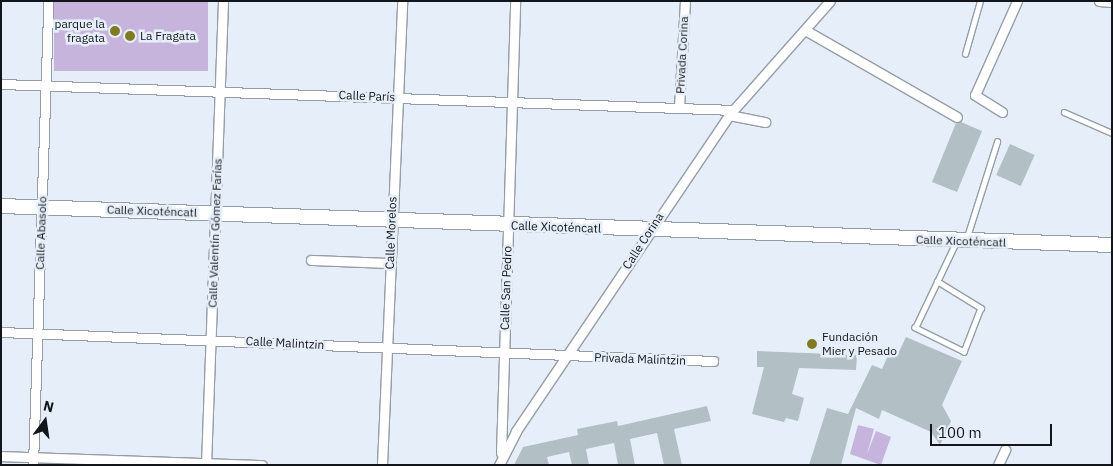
<!DOCTYPE html>
<meta charset="utf-8">
<style>
body{margin:0}
#map{position:relative;width:1113px;height:466px;overflow:hidden;background:#e6eff9;font-family:"IBM Plex Sans",sans-serif}
div>[style]{position:absolute}
.green>*{inset:0;background:#c6b4dc;transform-origin:0 0}
.building>*{inset:0;background:#b2c0c5;transform-origin:0 0}
.roads{filter:drop-shadow(1px 0 #959ea7) drop-shadow(-1px 0 #959ea7) drop-shadow(0 1px #959ea7) drop-shadow(0 -1px #959ea7)}
.lane>*{height:4.5px;margin:-2.25px;padding:0 2.25px;transform-origin:2.25px;border-radius:2.25px;background:#fff}
.street>*{height:9px;margin:-4.5px;padding:0 4.5px;transform-origin:4.5px;border-radius:4.5px;background:#fff}
.secondary>*{height:14px;margin:-7px;padding:0 7px;transform-origin:7px;border-radius:7px;background:#fff}
.dots>*{width:14px;height:14px;translate:-50% -50%;box-sizing:border-box;border:2px solid #e6eff9;border-radius:50%}
span{translate:-50% -50%;white-space:nowrap;text-align:center;line-height:1.15;-webkit-text-stroke:5px #e6eff9;paint-order:stroke}
.poi-label{font-size:12px;color:#121519}
.right{translate:-100% -50%;text-align:right}
.left{translate:0 -50%;text-align:left}
.street-label{font-size:12px;color:#121519}
.frame{position:absolute;inset:0;border:2px solid #121519;pointer-events:none}
.north{position:absolute;left:20px;top:396px;width:50px;height:50px;-webkit-text-stroke:4px #e6eff9;paint-order:stroke;rotate:14deg;font-size:14px;font-weight:700;line-height:20px;text-align:center;color:#121519}
.north::after{content:'';display:block;margin:auto;width:18px;height:22px;background:#121519;clip-path:polygon(50% 0,100% 100%,50% 72%,0 100%)}
.scale{position:absolute;left:930px;top:424px;width:122px;height:22px;box-sizing:border-box;border:2px solid #121519;border-top:0;padding-left:6px;font-size:15px;line-height:18px;white-space:nowrap;color:#121519;-webkit-text-stroke:4px #e6eff9;paint-order:stroke}
</style>
<div id="map">
<div class="green">
<i style="left:54px;top:1px;width:154px;height:70px"></i>
<i style="clip-path:polygon(858px 425px,874px 429px,867px 454px,876px 431px,891px 437px,881px 465px,850px 454px)"></i>
</div>
<div class="building">
<i style="clip-path:polygon(961px 122px,982px 131px,957px 192px,932px 182px,956px 123px)"></i>
<i style="left:1010px;top:144px;width:27px;height:34px;rotate:24deg"></i>
<i style="clip-path:polygon(906px 337px,962px 361px,942px 405px,951px 421px,940px 445px,931px 432px,882px 410px,879px 419px,856px 408px,841px 465px,809px 465px,827px 408px,848px 414px,872px 365px,882px 369px,890px 351px,898px 354px)"></i>
<i style="clip-path:polygon(757px 351px,857px 355px,856px 370px,799px 368px,792px 394px,804px 398px,798px 421px,786px 418px,784px 422px,752px 414px,764px 367px,757px 367px)"></i>
<i style="clip-path:polygon(707px 406px,711px 421px,674px 429px,682px 465px,664px 465px,657px 433px,630px 439px,635px 465px,618px 465px,614px 443px,586px 449px,589px 465px,572px 465px,569px 452px,547px 457px,549px 465px,514px 465px,523px 447px,578px 435px,577px 429px,617px 421px,618px 426px)"></i>
</div>
<div class="roads">
<div class="lane">
<i style="left:965px;top:54px;width:55px;rotate:-74.2deg"></i>
<i style="left:1064px;top:112px;width:52px;rotate:23.6deg"></i>
<i style="left:967px;top:237px;width:100px;rotate:-72.5deg"></i>
<i style="left:937px;top:281px;width:52px;rotate:31.5deg"></i>
<i style="left:981px;top:308px;width:47px;rotate:111.1deg"></i>
<i style="left:964px;top:352px;width:55px;rotate:-153.9deg"></i>
<i style="left:915px;top:328px;width:95px;rotate:-64.5deg"></i>
</div>
<div class="street">
<i style="left:1099px;top:1px;width:13px;rotate:4deg"></i>
<i style="left:805px;top:30px;width:175px;rotate:29.8deg"></i>
<i style="left:1px;top:84px;width:733px;rotate:2.03deg"></i>
<i style="left:679px;top:108px;width:107px;rotate:-86.8deg"></i>
<i style="left:1002px;top:112px;width:32px;rotate:-148deg"></i>
<i style="left:975px;top:95px;width:103px;rotate:-65.9deg"></i>
<i style="left:729px;top:115px;width:37px;rotate:11deg"></i>
<i style="left:311px;top:260px;width:79px;rotate:2.2deg"></i>
<i style="left:1px;top:332px;width:713px;rotate:2.33deg"></i>
<i style="left:501px;top:453px;width:452px;rotate:-88.2deg"></i>
<i style="left:1px;top:456px;width:261px;rotate:2deg"></i>
<i style="left:33px;top:465px;width:464px;rotate:-88.1deg"></i>
<i style="left:206px;top:465px;width:464px;rotate:-87.9deg"></i>
<i style="left:382px;top:465px;width:464px;rotate:-87.5deg"></i>
<i style="left:499px;top:465px;width:38px;rotate:-63deg"></i>
<i style="left:516px;top:431px;width:381px;rotate:-56deg"></i>
<i style="left:729px;top:115px;width:152px;rotate:-48.5deg"></i>
<i style="left:998px;top:465px;width:17px;rotate:-65deg"></i>
</div>
<div class="secondary">
<i style="left:1px;top:206px;width:1112px;rotate:2.01deg"></i>
</div>
</div>
<div class="dots">
<i style="left:115px;top:31px;background:#807b22"></i>
<i style="left:130px;top:36px;background:#807b22"></i>
<i style="left:812px;top:344px;background:#807b22"></i>
</div>
<div class="poi-label">
<span class="right" style="left:105px;top:31px">parque la<br>fragata</span>
<span class="left" style="left:140px;top:36px">La Fragata</span>
<span class="left" style="left:822px;top:344px">Fundación<br>Mier y Pesado</span>
</div>
<div class="street-label">
<span style="left:682px;top:55px;rotate:-87deg">Privada Corina</span>
<span style="left:367px;top:96px;rotate:2deg">Calle París</span>
<span style="left:152px;top:211px;rotate:2deg">Calle Xicoténcatl</span>
<span style="left:556px;top:227px;rotate:2deg">Calle Xicoténcatl</span>
<span style="left:41px;top:233px;rotate:-88deg">Calle Abasolo</span>
<span style="left:215px;top:233px;rotate:-88deg">Calle Valentín Gómez Farías</span>
<span style="left:391px;top:233px;rotate:-88deg">Calle Morelos</span>
<span style="left:643px;top:241px;rotate:-57deg">Calle Corina</span>
<span style="left:961px;top:241px;rotate:2deg">Calle Xicoténcatl</span>
<span style="left:506px;top:288px;rotate:-88deg">Calle San Pedro</span>
<span style="left:285px;top:343px;rotate:3deg">Calle Malintzin</span>
<span style="left:640px;top:359px;rotate:2deg">Privada Malintzin</span>
</div>
<div class="frame"></div>
<div class="north">N</div>
<div class="scale">100 m</div>
</div>
